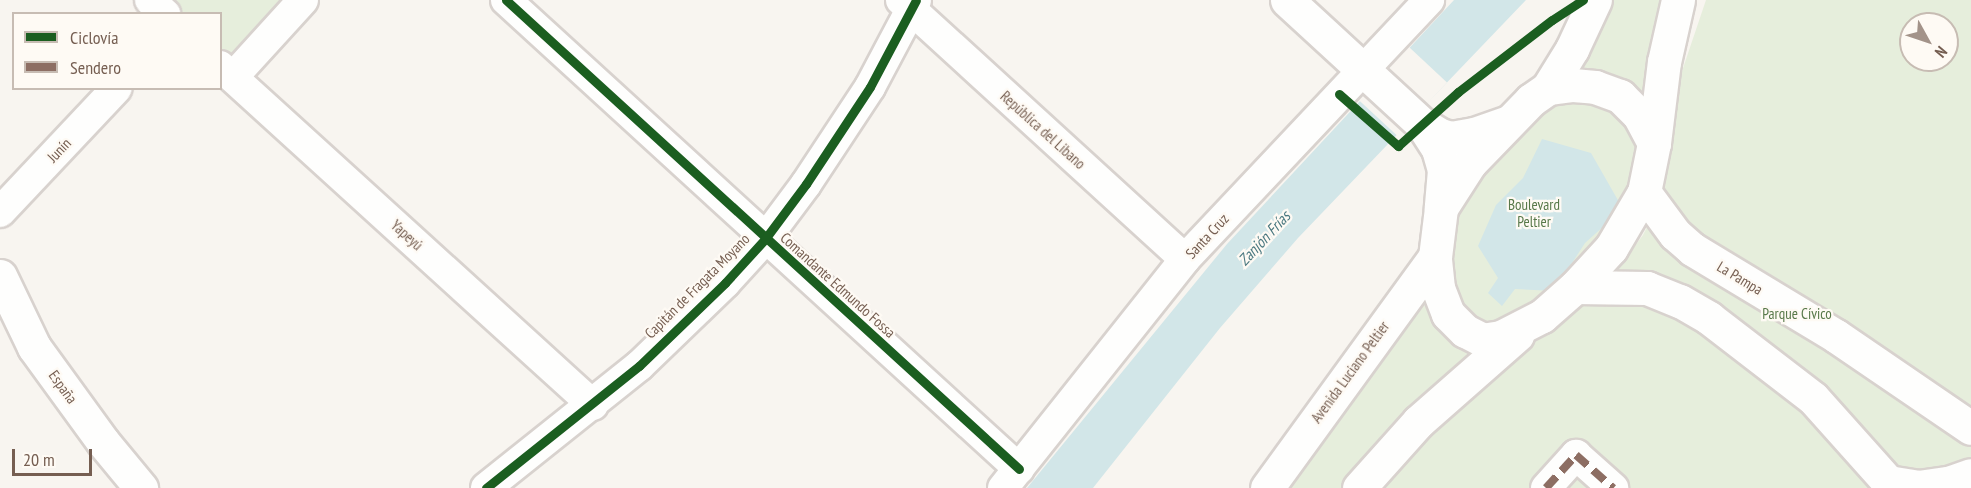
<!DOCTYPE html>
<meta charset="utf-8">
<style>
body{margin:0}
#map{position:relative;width:1971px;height:488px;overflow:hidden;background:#f8f5f0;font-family:"PT Sans Narrow",sans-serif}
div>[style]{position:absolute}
.green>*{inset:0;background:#e6eedc}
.water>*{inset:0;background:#d2e6e8}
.pier>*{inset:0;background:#f8f5f0;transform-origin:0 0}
.roads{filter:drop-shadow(2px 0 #d8d2ce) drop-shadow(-2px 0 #d8d2ce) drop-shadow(0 2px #d8d2ce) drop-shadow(0 -2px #d8d2ce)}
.minor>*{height:30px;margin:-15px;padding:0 15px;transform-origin:15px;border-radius:15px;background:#fefefd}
.tertiary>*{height:33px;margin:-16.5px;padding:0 16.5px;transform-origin:16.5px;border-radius:16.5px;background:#fefefd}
.secondary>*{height:33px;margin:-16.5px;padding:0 16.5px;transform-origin:16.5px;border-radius:16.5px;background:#fefefd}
.quiet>*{height:8px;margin-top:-4px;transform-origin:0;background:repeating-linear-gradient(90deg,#8d6e63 0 15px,transparent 0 23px)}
.cycleway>*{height:9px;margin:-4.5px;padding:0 4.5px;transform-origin:4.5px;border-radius:4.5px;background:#1b5e20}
span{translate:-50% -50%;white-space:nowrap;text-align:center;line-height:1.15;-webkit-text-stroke:4.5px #fefaf4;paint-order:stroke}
.street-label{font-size:15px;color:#755e51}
.park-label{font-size:15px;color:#58794a}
.water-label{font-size:16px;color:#49777f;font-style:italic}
.legend{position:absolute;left:12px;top:12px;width:210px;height:78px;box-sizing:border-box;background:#fefaf4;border:2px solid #c7bcb3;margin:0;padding:8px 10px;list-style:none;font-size:18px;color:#755e51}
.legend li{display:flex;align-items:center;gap:12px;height:30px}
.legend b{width:30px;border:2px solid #c7bcb3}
.north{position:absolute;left:1899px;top:12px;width:60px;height:60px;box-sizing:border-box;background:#fefaf4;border:2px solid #c7bcb3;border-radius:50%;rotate:130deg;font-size:16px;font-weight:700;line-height:24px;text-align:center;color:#755e51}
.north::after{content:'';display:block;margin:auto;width:21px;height:27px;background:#a39389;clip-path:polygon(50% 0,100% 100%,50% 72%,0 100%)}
.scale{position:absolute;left:12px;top:449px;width:80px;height:27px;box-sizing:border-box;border:3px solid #755e51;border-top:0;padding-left:8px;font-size:18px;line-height:21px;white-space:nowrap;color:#755e51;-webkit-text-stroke:4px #fefaf4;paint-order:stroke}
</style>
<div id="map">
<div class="green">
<i style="clip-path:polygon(150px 0,303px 0,221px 66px,220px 14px,165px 13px)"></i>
<i style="clip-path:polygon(1610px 0,1671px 0,1645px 154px,1607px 245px,1352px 488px,1284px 488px,1444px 210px)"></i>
<i style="clip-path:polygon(evenodd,1706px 0,1971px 0,1971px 488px,1376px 488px,1422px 434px,1619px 267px,1643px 235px,1665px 191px,1665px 158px,1681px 74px,1706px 0,1911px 24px,1947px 24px,1947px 60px,1911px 60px,1911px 24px)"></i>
</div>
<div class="water">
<i style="clip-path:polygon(1454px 0,1526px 0,1298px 238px,1220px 328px,1093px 488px,1027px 488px,1227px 244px)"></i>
<i style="clip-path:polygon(1542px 139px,1591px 153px,1623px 209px,1585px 243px,1554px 291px,1515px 289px,1502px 306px,1488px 293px,1498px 278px,1478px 246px,1496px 205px,1523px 178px)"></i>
</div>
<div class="pier">
<i style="left:1409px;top:47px;width:52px;height:73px;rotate:43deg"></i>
</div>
<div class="roads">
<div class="minor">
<i style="left:150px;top:0;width:21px;rotate:43deg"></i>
<i style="left:506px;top:0;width:695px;rotate:42.43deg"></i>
<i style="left:901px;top:0;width:384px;rotate:42.4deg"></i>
<i style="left:220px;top:66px;width:504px;rotate:42.27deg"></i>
<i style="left:233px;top:77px;width:104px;rotate:-47.7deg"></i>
<i style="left:0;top:212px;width:170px;rotate:-46.7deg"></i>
<i style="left:486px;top:488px;width:196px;rotate:-38.6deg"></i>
<i style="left:639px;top:366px;width:120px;rotate:-44deg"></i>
<i style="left:725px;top:283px;width:59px;rotate:-47.7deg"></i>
<i style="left:765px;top:239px;width:69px;rotate:-53.3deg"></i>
<i style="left:806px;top:184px;width:116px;rotate:-56.6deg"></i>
<i style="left:870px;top:87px;width:98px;rotate:-62.1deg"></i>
<i style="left:1003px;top:488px;width:293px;rotate:-51.5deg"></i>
<i style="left:1185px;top:259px;width:356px;rotate:-46.7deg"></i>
<i style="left:1546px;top:488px;width:45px;rotate:-47.7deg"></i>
<i style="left:1576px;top:455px;width:50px;rotate:41.7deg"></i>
</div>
<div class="tertiary">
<i style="left:1287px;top:0;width:183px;rotate:42.6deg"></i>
<i style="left:1422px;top:124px;width:21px;rotate:31deg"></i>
<i style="left:1440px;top:135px;width:11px;rotate:15deg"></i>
<i style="left:1451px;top:138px;width:23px;rotate:-10deg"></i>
<i style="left:1474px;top:134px;width:37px;rotate:-19deg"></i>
<i style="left:1422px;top:124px;width:30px;rotate:57deg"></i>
<i style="left:1438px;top:149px;width:22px;rotate:74deg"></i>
<i style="left:1444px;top:170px;width:38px;rotate:95deg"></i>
<i style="left:1644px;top:192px;width:52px;rotate:53.6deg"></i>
<i style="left:1675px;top:234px;width:23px;rotate:41deg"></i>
<i style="left:1692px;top:249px;width:168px;rotate:31.1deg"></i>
<i style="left:1836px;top:336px;width:163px;rotate:34.3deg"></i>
<i style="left:0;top:276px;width:79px;rotate:64.4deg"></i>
<i style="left:34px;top:347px;width:117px;rotate:54deg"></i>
<i style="left:103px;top:442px;width:60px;rotate:50.4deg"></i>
<i style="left:1575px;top:287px;width:72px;rotate:0.8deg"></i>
<i style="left:1647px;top:288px;width:35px;rotate:22deg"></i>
<i style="left:1680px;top:301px;width:34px;rotate:30deg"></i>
<i style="left:1709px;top:318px;width:131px;rotate:37.6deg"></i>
<i style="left:1813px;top:398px;width:113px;rotate:48.2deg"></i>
<i style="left:1888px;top:482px;width:30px;rotate:9deg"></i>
<i style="left:1918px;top:487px;width:30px;rotate:-8deg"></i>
<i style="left:1948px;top:483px;width:24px;rotate:-19deg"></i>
</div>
<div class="secondary">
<i style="left:1573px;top:85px;width:22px;rotate:5deg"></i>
<i style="left:1595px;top:87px;width:27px;rotate:20deg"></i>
<i style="left:1620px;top:96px;width:27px;rotate:45deg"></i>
<i style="left:1639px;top:115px;width:32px;rotate:62deg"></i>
<i style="left:1654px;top:143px;width:50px;rotate:101.5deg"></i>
<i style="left:1644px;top:192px;width:65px;rotate:120.5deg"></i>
<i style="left:1611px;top:248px;width:53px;rotate:132.7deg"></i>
<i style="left:1575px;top:287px;width:44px;rotate:138.7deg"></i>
<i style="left:1542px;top:316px;width:46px;rotate:152.9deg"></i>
<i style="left:1501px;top:337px;width:18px;rotate:171deg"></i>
<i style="left:1483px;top:340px;width:20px;rotate:-153deg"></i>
<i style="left:1465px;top:331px;width:24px;rotate:-135deg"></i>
<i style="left:1448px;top:314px;width:28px;rotate:-111deg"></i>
<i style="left:1438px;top:288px;width:31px;rotate:-96deg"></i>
<i style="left:1435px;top:257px;width:49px;rotate:-83deg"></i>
<i style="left:1441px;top:208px;width:54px;rotate:-57.2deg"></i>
<i style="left:1470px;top:163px;width:88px;rotate:-45.9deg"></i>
<i style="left:1531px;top:100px;width:21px;rotate:-35deg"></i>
<i style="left:1548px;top:88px;width:25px;rotate:-7deg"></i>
<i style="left:1548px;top:88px;width:46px;rotate:-58.4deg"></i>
<i style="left:1572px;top:49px;width:54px;rotate:-64.9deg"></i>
<i style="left:1654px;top:143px;width:82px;rotate:-83deg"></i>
<i style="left:1664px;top:62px;width:64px;rotate:-77.3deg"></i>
<i style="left:1267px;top:488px;width:286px;rotate:-54deg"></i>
<i style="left:1359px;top:488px;width:89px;rotate:-48.2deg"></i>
<i style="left:1418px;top:422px;width:132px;rotate:-41.3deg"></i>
</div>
</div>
<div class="quiet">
<i style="left:1546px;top:488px;width:45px;rotate:-47.7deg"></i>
<i style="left:1576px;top:455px;width:50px;rotate:41.7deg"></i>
</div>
<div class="cycleway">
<i style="left:506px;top:0;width:695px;rotate:42.43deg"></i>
<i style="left:1339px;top:94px;width:79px;rotate:41.4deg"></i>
<i style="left:1398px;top:146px;width:81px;rotate:-42deg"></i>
<i style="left:1458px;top:92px;width:118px;rotate:-37.5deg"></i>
<i style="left:1552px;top:20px;width:37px;rotate:-33deg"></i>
<i style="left:486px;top:488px;width:196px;rotate:-38.6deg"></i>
<i style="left:639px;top:366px;width:120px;rotate:-44deg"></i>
<i style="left:725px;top:283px;width:59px;rotate:-47.7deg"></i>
<i style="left:765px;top:239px;width:69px;rotate:-53.3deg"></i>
<i style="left:806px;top:184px;width:116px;rotate:-56.6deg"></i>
<i style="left:870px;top:87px;width:98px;rotate:-62.1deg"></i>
</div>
<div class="street-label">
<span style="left:1043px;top:130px;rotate:42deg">República del Libano</span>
<span style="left:59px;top:150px;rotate:-46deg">Junín</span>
<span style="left:407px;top:235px;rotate:42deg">Yapeyú</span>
<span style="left:1207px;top:236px;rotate:-47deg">Santa Cruz</span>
<span style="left:1740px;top:278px;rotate:31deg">La Pampa</span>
<span style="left:838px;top:285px;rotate:42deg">Comandante Edmundo Fossa</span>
<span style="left:697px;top:286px;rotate:-45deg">Capitán de Fragata Moyano</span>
<span style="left:1350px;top:372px;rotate:-54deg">Avenida Luciano Peltier</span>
<span style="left:63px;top:387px;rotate:54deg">España</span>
</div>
<div class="park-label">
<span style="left:1534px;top:213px">Boulevard<br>Peltier</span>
<span style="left:1797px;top:314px">Parque Cívico</span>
</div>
<div class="water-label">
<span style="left:1264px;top:238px;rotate:-47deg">Zanjón Frías</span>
</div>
<ul class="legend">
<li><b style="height:8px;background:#1b5e20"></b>Ciclovía</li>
<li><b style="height:8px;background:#8d6e63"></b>Sendero</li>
</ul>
<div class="north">N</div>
<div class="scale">20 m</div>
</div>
